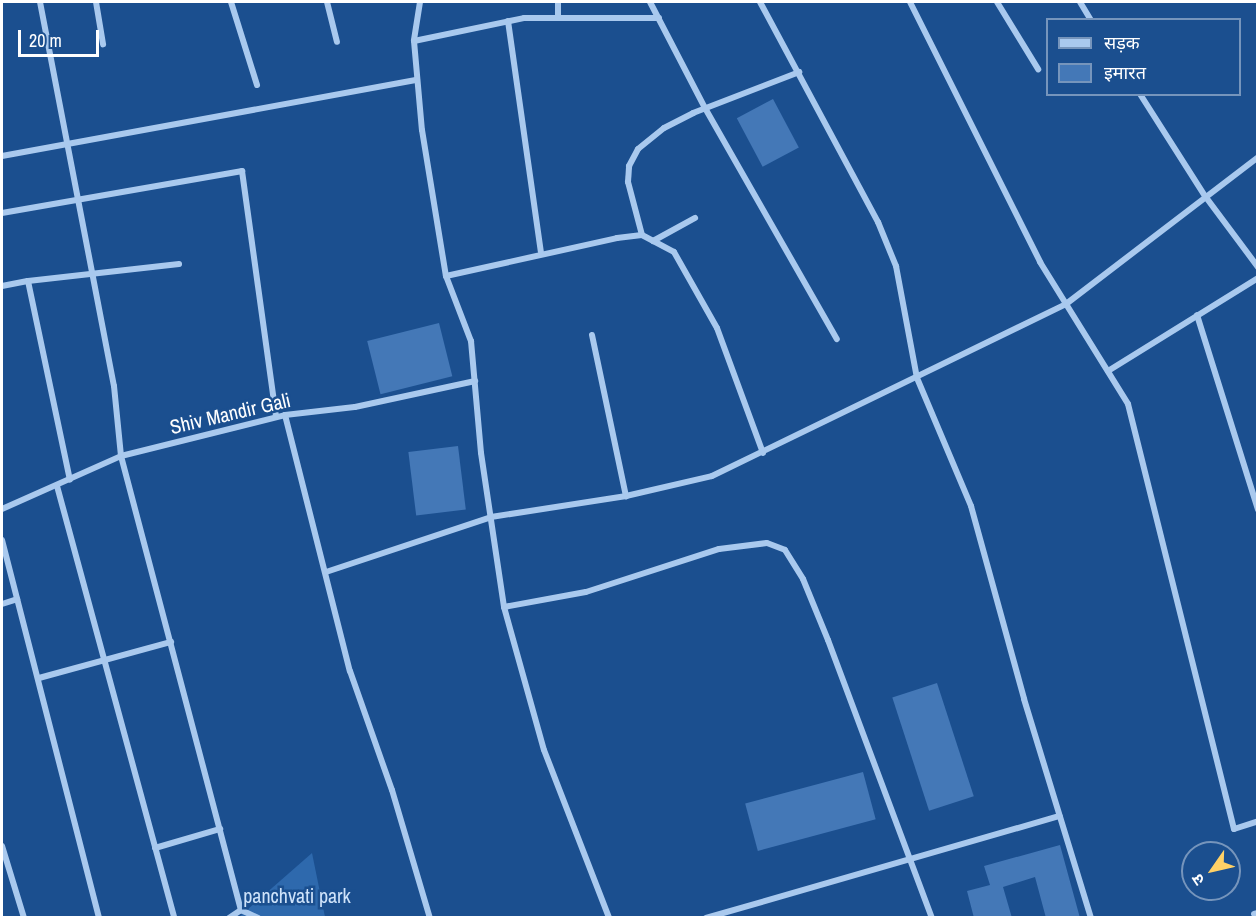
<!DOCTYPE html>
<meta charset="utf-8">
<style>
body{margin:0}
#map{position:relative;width:1259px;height:919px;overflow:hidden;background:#1b4f8f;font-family:"Archivo Narrow","Noto Sans Devanagari",sans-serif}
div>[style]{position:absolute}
.green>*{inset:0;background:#2e69ad}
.building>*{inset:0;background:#4478b7;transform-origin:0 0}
.street>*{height:6px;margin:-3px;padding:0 3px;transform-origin:3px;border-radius:3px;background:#a9c9ee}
span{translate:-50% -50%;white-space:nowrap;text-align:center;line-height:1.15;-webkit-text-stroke:5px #1b4f8f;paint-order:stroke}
.street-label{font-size:20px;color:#fff}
.park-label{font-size:20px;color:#cfe3fa}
.frame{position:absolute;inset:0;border:3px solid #fff;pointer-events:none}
.legend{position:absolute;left:1046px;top:18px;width:195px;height:78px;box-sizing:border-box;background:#1b4f8f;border:2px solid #7695bc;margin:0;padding:8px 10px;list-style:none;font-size:18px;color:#fff}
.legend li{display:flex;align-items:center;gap:12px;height:30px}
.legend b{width:30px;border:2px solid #7695bc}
.north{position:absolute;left:1181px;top:841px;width:60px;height:60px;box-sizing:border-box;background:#1b4f8f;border:2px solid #7695bc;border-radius:50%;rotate:236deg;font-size:16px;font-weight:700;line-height:24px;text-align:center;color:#fff}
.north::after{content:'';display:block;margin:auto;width:21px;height:27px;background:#ffd166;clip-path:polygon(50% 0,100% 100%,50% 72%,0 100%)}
.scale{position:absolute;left:18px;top:30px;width:81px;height:27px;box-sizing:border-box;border:3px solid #fff;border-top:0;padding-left:8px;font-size:18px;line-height:21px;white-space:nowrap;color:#fff;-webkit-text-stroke:4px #1b4f8f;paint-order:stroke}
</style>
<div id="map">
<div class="green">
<i style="clip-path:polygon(312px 853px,325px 917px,239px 917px)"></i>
</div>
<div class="building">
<i style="left:773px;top:99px;width:55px;height:41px;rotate:62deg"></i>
<i style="left:439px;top:323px;width:55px;height:74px;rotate:76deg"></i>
<i style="left:458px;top:446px;width:64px;height:50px;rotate:83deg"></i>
<i style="left:937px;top:683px;width:119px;height:47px;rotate:72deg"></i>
<i style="left:863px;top:772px;width:49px;height:122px;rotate:75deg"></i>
<i style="clip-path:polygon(1060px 845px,1080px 918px,1046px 918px,1035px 877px,1003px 887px,1012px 918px,974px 918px,967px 891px,990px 885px,984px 866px)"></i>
</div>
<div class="street">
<i style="left:40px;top:2px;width:391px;rotate:79.1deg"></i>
<i style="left:114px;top:386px;width:70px;rotate:84.3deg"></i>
<i style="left:121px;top:456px;width:470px;rotate:75.2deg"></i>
<i style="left:96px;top:2px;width:43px;rotate:80.5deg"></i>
<i style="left:231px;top:2px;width:87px;rotate:72.6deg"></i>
<i style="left:327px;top:2px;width:41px;rotate:76deg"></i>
<i style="left:420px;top:2px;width:39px;rotate:99deg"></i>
<i style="left:414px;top:41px;width:89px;rotate:84.9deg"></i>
<i style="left:422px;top:130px;width:148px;rotate:80.7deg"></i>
<i style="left:446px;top:276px;width:70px;rotate:69deg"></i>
<i style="left:471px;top:341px;width:112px;rotate:84.9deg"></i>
<i style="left:481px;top:453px;width:156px;rotate:81.5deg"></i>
<i style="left:504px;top:607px;width:148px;rotate:74.4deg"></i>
<i style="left:544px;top:750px;width:180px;rotate:68.8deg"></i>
<i style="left:650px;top:2px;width:119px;rotate:62.6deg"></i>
<i style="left:705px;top:108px;width:266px;rotate:60.3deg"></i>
<i style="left:760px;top:2px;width:250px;rotate:61.8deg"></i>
<i style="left:878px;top:222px;width:48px;rotate:67.8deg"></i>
<i style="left:896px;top:266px;width:114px;rotate:79.4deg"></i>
<i style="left:917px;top:378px;width:139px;rotate:67.1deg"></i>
<i style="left:971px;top:506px;width:200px;rotate:74.6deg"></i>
<i style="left:1024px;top:699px;width:229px;rotate:73deg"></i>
<i style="left:910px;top:2px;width:291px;rotate:63.4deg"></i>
<i style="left:1040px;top:262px;width:167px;rotate:58.2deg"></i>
<i style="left:1128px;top:404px;width:438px;rotate:76deg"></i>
<i style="left:1234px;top:829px;width:25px;rotate:-18deg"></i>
<i style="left:997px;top:2px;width:79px;rotate:58.5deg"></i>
<i style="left:1080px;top:2px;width:21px;rotate:59deg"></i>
<i style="left:558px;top:15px;width:13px;rotate:-90deg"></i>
<i style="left:508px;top:21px;width:233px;rotate:81.9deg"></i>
<i style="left:414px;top:41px;width:112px;rotate:-11.8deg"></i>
<i style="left:524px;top:18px;width:135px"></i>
<i style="left:1140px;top:94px;width:121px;rotate:57.5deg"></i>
<i style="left:1205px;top:196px;width:89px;rotate:53.3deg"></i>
<i style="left:2px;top:156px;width:422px;rotate:-10.4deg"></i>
<i style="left:2px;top:213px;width:244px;rotate:-9.9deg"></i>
<i style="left:242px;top:171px;width:248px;rotate:82.1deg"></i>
<i style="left:642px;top:235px;width:55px;rotate:-104.8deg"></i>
<i style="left:628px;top:182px;width:16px;rotate:-86deg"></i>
<i style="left:629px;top:166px;width:19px;rotate:-62deg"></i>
<i style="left:638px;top:149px;width:33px;rotate:-39deg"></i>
<i style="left:664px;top:128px;width:33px;rotate:-27deg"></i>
<i style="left:693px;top:113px;width:114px;rotate:-21.1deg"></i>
<i style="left:653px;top:241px;width:48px;rotate:-28.7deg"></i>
<i style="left:446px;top:276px;width:175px;rotate:-12.5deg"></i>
<i style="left:617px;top:238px;width:25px;rotate:-7deg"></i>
<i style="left:642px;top:235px;width:36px;rotate:28deg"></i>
<i style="left:674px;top:252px;width:87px;rotate:60.5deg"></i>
<i style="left:717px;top:328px;width:133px;rotate:69.8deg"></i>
<i style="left:28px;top:281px;width:152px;rotate:-6.4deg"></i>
<i style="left:2px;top:286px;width:26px;rotate:-11deg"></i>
<i style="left:28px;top:281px;width:203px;rotate:78.1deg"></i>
<i style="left:1197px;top:315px;width:204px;rotate:72.6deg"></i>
<i style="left:592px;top:335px;width:165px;rotate:78.1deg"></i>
<i style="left:1108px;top:371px;width:176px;rotate:-31.8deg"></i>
<i style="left:285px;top:415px;width:264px;rotate:75.8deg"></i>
<i style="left:350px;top:671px;width:126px;rotate:70.6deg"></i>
<i style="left:392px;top:790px;width:134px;rotate:73.5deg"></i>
<i style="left:57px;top:486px;width:448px;rotate:74.8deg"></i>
<i style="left:2px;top:509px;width:130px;rotate:-24deg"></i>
<i style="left:121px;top:456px;width:169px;rotate:-14deg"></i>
<i style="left:285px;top:415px;width:70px;rotate:-6.5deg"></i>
<i style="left:355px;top:407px;width:123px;rotate:-12.2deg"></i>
<i style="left:2px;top:540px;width:390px;rotate:75.6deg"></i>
<i style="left:326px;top:572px;width:174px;rotate:-18.4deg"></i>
<i style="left:491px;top:517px;width:137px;rotate:-8.8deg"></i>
<i style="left:626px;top:496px;width:88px;rotate:-13.1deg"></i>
<i style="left:712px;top:476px;width:394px;rotate:-25.9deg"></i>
<i style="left:1066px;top:304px;width:242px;rotate:-37.4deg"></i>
<i style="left:2px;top:604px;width:16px;rotate:-18deg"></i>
<i style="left:504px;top:607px;width:83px;rotate:-10.4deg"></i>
<i style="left:586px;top:592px;width:140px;rotate:-17.9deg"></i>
<i style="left:719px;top:549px;width:48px;rotate:-7.1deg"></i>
<i style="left:767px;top:543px;width:19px;rotate:21deg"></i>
<i style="left:785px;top:550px;width:34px;rotate:58deg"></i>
<i style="left:803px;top:579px;width:66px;rotate:67.7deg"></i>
<i style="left:828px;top:640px;width:297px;rotate:69.5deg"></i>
<i style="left:39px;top:678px;width:137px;rotate:-15.3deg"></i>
<i style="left:2px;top:846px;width:75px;rotate:73deg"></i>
<i style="left:155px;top:848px;width:68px;rotate:-16.3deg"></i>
<i style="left:1254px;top:914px;width:4px;rotate:-14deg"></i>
<i style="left:229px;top:918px;width:14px;rotate:-34deg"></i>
<i style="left:241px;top:910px;width:19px;rotate:25deg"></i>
<i style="left:706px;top:918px;width:368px;rotate:-16.1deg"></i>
</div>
<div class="street-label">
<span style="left:230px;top:413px;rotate:-13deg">Shiv Mandir Gali</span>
</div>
<div class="park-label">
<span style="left:297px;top:895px">panchvati park</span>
</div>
<div class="frame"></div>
<ul class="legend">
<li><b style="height:8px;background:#a9c9ee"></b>सड़क</li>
<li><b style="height:16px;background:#4478b7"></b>इमारत</li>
</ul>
<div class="north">उ</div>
<div class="scale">20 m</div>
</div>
